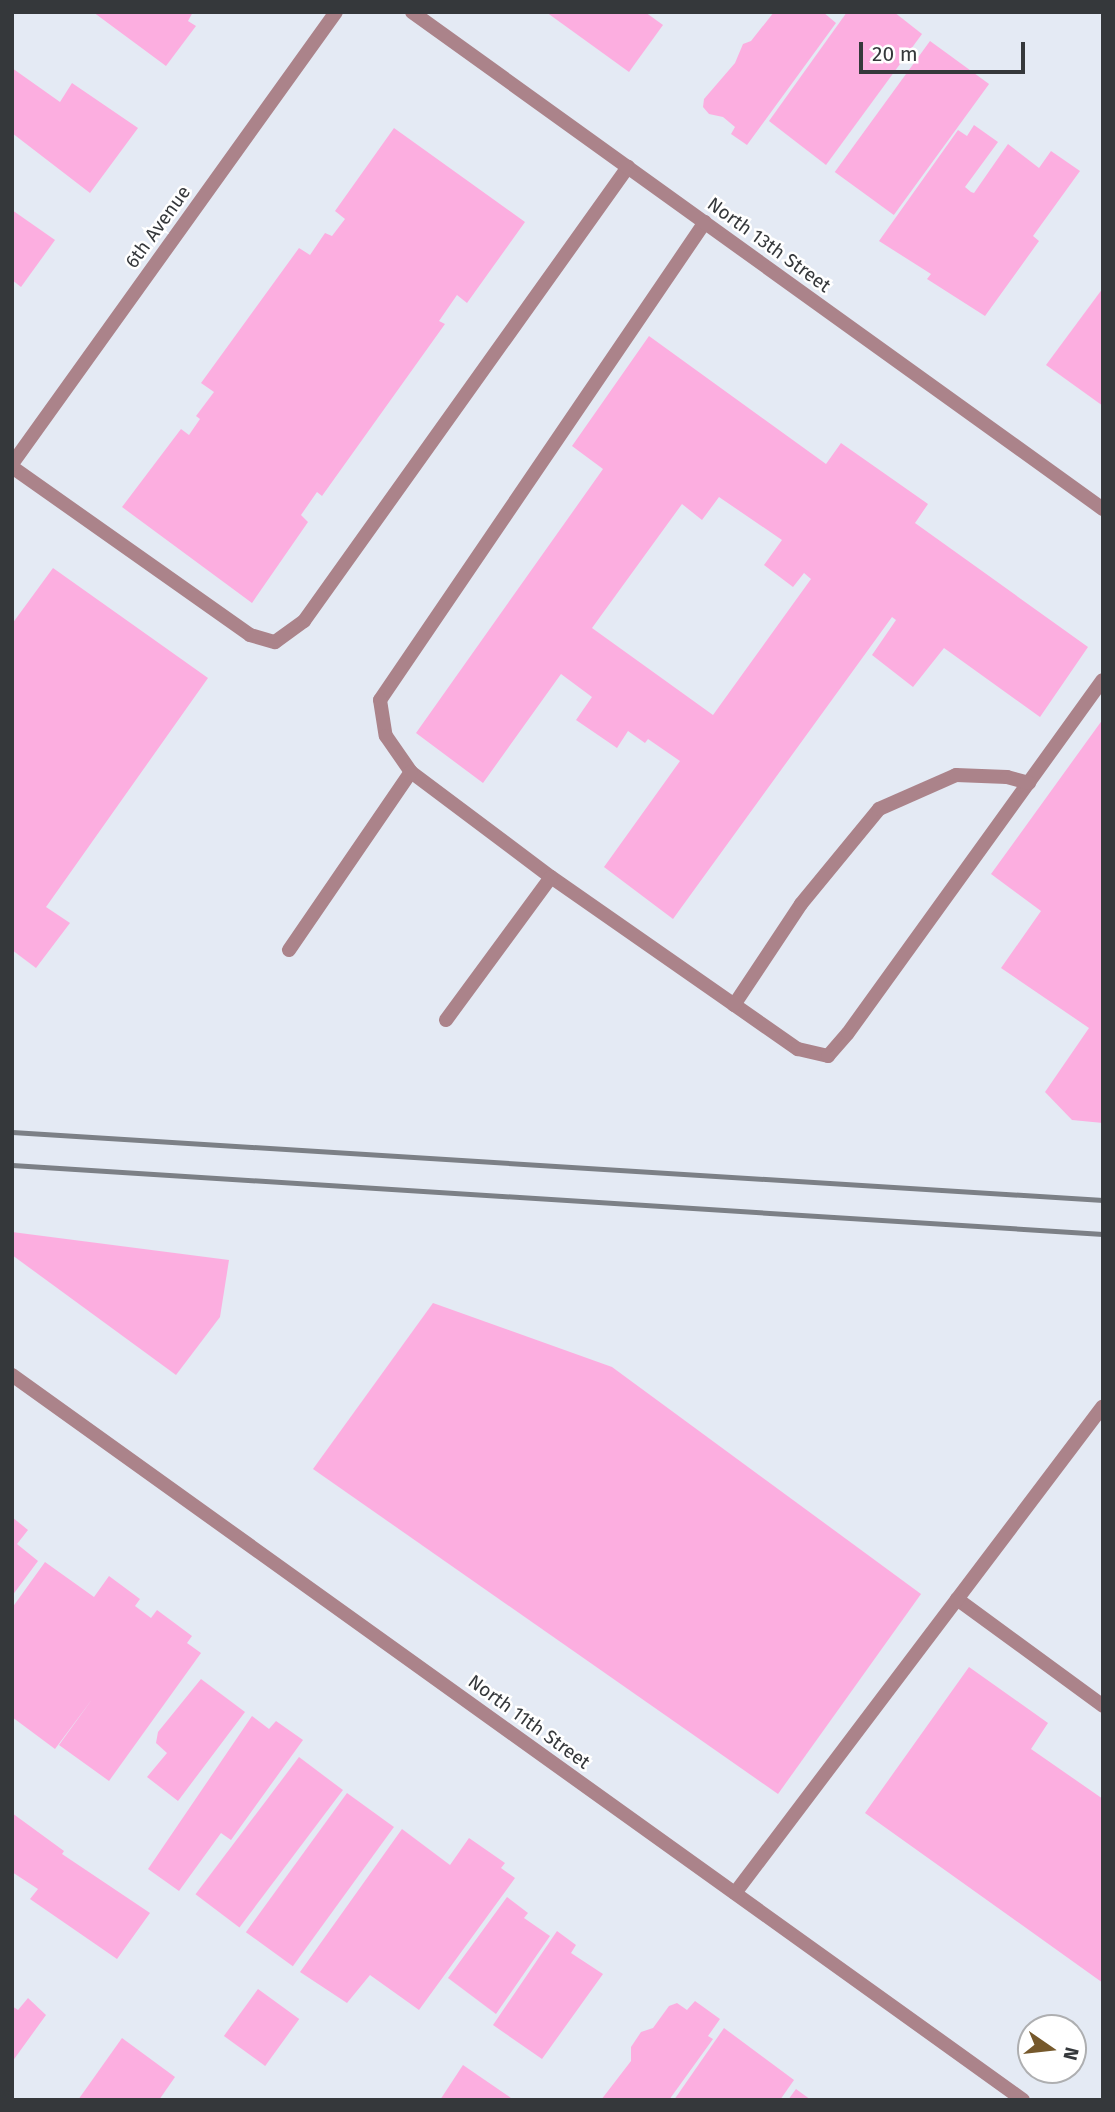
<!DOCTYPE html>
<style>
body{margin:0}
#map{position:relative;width:1115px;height:2112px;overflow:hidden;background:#e4eaf4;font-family:"Fira Sans",sans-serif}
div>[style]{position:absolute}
.building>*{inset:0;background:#fcaee0;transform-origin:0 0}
.lane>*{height:14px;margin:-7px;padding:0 7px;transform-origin:7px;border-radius:7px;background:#ab838a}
.street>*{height:14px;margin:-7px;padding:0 7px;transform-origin:7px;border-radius:7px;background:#ab838a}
.rail>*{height:5px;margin:-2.5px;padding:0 2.5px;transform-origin:2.5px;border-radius:2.5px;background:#7c8086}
span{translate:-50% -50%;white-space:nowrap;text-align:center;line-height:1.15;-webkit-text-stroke:5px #fff;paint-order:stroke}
.street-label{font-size:19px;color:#35383b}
.frame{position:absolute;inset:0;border:14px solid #35383b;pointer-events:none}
.north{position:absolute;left:1017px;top:2014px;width:70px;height:70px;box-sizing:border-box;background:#fff;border:2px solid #aeafb1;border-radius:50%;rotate:104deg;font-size:19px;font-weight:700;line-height:28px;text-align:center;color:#35383b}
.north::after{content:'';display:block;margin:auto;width:24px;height:32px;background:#76592c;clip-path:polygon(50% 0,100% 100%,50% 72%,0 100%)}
.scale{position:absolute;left:859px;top:42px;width:166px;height:32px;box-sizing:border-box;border:4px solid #35383b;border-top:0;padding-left:9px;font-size:21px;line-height:24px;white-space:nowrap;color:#35383b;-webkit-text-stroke:5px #fff;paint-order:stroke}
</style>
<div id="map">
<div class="building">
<i style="clip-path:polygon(93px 12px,193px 12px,188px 21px,196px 26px,166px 66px)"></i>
<i style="clip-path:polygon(546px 12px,645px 12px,663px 25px,629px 72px)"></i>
<i style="clip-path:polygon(774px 12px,823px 12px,836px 23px,747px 145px,731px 134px,735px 127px,723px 117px,709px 114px,703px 107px,704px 99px,735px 63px,743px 44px,751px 41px)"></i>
<i style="clip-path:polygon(847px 12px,894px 12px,922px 34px,826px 165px,769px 121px)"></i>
<i style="left:930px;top:41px;width:73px;height:162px;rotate:36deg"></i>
<i style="clip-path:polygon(12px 68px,60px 102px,72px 83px,138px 128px,90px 193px,12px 133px)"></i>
<i style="clip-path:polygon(974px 125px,998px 142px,965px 187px,971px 192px,974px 193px,1008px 144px,1039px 168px,1051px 151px,1080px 171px,1033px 236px,1039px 241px,985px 316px,927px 279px,931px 274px,879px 241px,958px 130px,967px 136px)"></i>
<i style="clip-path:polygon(394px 128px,525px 222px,467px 303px,457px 295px,439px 321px,445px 324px,322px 496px,317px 492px,301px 515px,308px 522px,252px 603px,122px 507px,181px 429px,189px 435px,200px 419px,196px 416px,214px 392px,201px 383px,299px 248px,310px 255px,325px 233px,332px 236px,345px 219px,335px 211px)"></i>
<i style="clip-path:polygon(12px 210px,55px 240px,21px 287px,12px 280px)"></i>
<i style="clip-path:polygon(1103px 288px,1103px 406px,1046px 365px)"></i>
<i style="clip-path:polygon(evenodd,649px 336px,826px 464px,841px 443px,928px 504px,915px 523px,1088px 647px,1040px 717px,944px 648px,913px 687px,872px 655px,896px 620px,892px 617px,673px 919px,604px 867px,680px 761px,648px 739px,645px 743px,628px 731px,617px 748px,576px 720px,592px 697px,561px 674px,483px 783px,416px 733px,603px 469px,572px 446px,649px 336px,719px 497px,782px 540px,764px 565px,793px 587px,804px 573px,811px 579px,713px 715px,592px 628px,682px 504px,702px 520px,719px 497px)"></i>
<i style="clip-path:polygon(53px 568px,208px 678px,46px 907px,70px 923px,36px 968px,12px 950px,12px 624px)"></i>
<i style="clip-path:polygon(1103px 719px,1103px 1123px,1072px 1120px,1045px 1092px,1089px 1028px,1001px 968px,1041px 911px,991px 874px)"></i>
<i style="clip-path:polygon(12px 1232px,229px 1260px,220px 1317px,176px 1375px,12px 1255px)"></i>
<i style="clip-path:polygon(433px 1303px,612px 1367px,921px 1594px,778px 1794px,313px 1469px)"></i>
<i style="clip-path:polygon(12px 1517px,28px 1530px,17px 1544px,38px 1561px,12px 1596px)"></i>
<i style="clip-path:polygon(45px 1562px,94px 1597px,109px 1576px,140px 1599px,135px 1606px,151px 1618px,157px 1610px,192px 1636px,187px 1643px,201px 1653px,109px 1781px,59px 1745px,93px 1698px,55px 1749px,12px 1717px,12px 1608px)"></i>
<i style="clip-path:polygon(969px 1667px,1048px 1723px,1031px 1749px,1103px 1799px,1103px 1983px,865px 1813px)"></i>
<i style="clip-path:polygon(201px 1679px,245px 1712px,178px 1801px,147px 1777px,167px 1753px,156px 1743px,158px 1732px)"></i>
<i style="clip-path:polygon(252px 1716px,269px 1729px,276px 1721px,303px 1740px,231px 1840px,221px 1833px,179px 1891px,148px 1869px)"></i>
<i style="left:299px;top:1757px;width:55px;height:172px;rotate:37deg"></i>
<i style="left:347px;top:1793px;width:58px;height:172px;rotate:36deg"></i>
<i style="clip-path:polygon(12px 1813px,64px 1851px,62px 1854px,150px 1913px,117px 1959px,30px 1899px,38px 1889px,12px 1872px)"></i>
<i style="clip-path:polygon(402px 1829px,450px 1865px,469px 1838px,505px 1863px,501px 1868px,515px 1878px,419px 2010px,370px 1975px,347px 2003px,300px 1972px)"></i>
<i style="clip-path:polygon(507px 1897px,528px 1913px,524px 1918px,550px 1936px,496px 2014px,448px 1978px)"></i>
<i style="clip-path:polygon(557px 1931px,576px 1945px,571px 1953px,603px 1974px,542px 2059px,493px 2025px)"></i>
<i style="left:258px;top:1989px;width:51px;height:58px;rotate:36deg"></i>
<i style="clip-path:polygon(28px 1998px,46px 2015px,12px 2062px,12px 2006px,18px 2010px)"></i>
<i style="clip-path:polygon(695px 2001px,720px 2019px,708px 2036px,713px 2039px,669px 2100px,601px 2100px,631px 2061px,631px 2047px,641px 2032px,653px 2028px,669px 2006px,677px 2003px,687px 2010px)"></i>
<i style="clip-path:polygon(724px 2028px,794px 2080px,780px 2100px,674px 2100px)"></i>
<i style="clip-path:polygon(122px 2038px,175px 2077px,159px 2100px,78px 2100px)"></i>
<i style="clip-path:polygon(463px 2065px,514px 2100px,440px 2100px)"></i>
<i style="clip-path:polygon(796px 2089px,811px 2100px,788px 2100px)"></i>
</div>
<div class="lane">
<i style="left:705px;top:222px;width:578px;rotate:124.21deg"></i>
<i style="left:380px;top:700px;width:36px;rotate:81deg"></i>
<i style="left:386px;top:736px;width:44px;rotate:55.2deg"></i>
<i style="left:411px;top:772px;width:175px;rotate:36.9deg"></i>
<i style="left:551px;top:877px;width:301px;rotate:34.9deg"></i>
<i style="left:798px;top:1049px;width:31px;rotate:13deg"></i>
<i style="left:828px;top:1056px;width:30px;rotate:-49deg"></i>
<i style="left:848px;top:1033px;width:435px;rotate:-54.2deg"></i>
<i style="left:12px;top:467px;width:291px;rotate:35.2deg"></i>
<i style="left:250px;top:635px;width:26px;rotate:16deg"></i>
<i style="left:275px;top:642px;width:36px;rotate:-36deg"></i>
<i style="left:304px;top:621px;width:558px;rotate:-54.49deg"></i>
<i style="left:289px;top:950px;width:216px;rotate:-55.6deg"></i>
<i style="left:734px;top:1005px;width:121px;rotate:-56.4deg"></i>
<i style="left:801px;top:904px;width:123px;rotate:-50.6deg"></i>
<i style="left:879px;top:809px;width:84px;rotate:-23.8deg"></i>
<i style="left:956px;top:775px;width:51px;rotate:2.2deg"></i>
<i style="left:1007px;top:777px;width:23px;rotate:15deg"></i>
<i style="left:446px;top:1020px;width:177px;rotate:-53.7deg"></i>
<i style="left:957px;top:1599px;width:181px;rotate:36.2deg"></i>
<i style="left:735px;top:1893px;width:610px;rotate:-52.92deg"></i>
</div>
<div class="street">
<i style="left:412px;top:12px;width:851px;rotate:35.73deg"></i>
<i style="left:12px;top:464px;width:556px;rotate:-54.37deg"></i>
<i style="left:12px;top:1375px;width:1244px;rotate:35.64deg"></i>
</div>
<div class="rail">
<i style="left:12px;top:1132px;width:1093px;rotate:3.57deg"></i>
<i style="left:12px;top:1165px;width:1093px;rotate:3.62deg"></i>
</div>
<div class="street-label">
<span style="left:158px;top:227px;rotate:-54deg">6th Avenue</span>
<span style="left:769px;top:245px;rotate:36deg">North 13th Street</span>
<span style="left:529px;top:1722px;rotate:36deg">North 11th Street</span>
</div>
<div class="frame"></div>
<div class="north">N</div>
<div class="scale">20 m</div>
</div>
